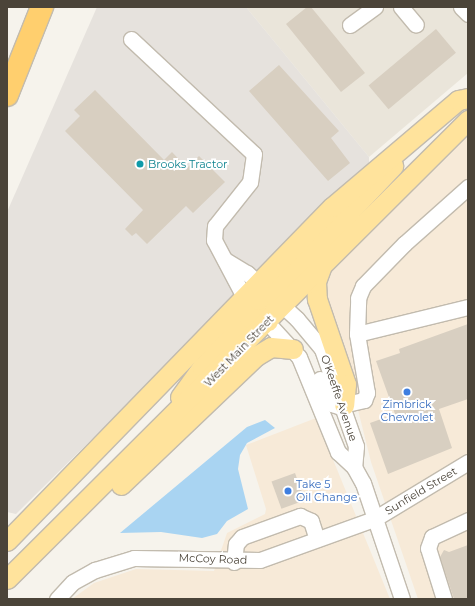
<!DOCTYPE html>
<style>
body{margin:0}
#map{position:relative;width:475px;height:606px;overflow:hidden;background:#f6f3ec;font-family:Montserrat,sans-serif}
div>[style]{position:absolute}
.residential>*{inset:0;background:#eae5da}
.commercial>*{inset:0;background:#f7ead8}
.industrial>*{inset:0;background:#e6e2dd}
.water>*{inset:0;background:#a9d4f2}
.building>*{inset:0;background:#d8cfc1;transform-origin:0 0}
.roads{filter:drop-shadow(1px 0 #c2bbae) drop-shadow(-1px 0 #c2bbae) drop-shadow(0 1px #c2bbae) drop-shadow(0 -1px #c2bbae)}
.minor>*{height:15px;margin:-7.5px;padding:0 7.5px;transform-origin:7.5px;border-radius:7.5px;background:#fff}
.major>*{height:19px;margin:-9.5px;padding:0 9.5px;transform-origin:9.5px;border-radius:9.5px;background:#ffe39c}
.highway>*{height:22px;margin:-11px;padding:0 11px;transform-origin:11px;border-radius:11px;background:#ffcf6e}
.dots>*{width:11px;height:11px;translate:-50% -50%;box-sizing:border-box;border:2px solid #fff;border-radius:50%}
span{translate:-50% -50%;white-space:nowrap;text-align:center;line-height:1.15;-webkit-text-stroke:4px #fff;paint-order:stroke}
.culture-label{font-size:11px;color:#0d838f}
.left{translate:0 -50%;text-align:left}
.street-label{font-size:11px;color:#4b4439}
.shop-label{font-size:11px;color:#366cbe}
.frame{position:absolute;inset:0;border:8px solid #4b4439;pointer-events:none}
</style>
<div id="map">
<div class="residential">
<i style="clip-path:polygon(246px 7px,468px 7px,468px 73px,369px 157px)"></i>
</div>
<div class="commercial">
<i style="clip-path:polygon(468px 130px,468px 599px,418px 599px,371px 462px,354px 394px,323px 297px,328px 272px)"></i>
<i style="clip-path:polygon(316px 418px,390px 599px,72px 599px,94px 583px,136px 569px,214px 571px,227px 533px,265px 514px,266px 509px,246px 445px)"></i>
</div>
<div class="industrial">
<i style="clip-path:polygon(97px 7px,246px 7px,369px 157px,369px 165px,16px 514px,7px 512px,7px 212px)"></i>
</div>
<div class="water">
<i style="clip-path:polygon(265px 420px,275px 428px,247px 443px,240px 455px,238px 469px,248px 509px,227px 521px,217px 534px,202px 538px,161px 532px,120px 533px,247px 427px)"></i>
</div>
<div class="building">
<i style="clip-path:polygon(307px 7px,311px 7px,365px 73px,341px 92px,286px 24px)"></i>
<i style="left:436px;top:29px;width:31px;height:88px;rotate:50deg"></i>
<i style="clip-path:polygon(279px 65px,339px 131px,331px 138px,350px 163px,328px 181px,249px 91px)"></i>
<i style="clip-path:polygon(95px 90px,164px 160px,172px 152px,187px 168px,199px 156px,225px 182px,193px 213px,186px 206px,147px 244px,136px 233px,132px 236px,125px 229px,143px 210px,65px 131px,80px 116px,74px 110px)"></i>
<i style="clip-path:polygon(468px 324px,468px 399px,439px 409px,452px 448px,388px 474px,370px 423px,395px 414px,376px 361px,400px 353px,399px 349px)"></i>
<i style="left:295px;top:473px;width:29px;height:25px;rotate:70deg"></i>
<i style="clip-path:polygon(468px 545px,468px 599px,454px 599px,440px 557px,444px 550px,449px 552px)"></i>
</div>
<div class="roads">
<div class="minor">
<i style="left:401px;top:7px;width:23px;rotate:50deg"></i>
<i style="left:461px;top:7px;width:10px;rotate:45deg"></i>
<i style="left:350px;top:25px;width:31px;rotate:-36deg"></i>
<i style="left:131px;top:39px;width:168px;rotate:43.1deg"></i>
<i style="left:254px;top:154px;width:28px;rotate:98deg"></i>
<i style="left:250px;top:182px;width:56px;rotate:128.5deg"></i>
<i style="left:215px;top:226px;width:14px;rotate:94deg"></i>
<i style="left:214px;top:240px;width:64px;rotate:62.2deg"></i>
<i style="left:244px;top:297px;width:81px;rotate:47.5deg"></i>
<i style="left:299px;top:357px;width:103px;rotate:67.7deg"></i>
<i style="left:338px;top:452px;width:22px;rotate:43deg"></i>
<i style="left:354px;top:467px;width:18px;rotate:61deg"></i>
<i style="left:363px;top:483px;width:122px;rotate:71.4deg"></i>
<i style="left:225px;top:260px;width:26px;rotate:31deg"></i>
<i style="left:247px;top:273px;width:68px;rotate:42.6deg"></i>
<i style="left:297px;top:319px;width:39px;rotate:50deg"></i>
<i style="left:322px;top:349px;width:103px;rotate:70.7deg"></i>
<i style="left:356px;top:446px;width:21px;rotate:95deg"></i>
<i style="left:357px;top:334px;width:114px;rotate:-13.7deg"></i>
<i style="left:320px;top:379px;width:28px;rotate:64deg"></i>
<i style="left:332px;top:404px;width:6px;rotate:18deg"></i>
<i style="left:338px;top:406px;width:27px;rotate:-13deg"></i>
<i style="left:364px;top:400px;width:8px;rotate:-67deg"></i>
<i style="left:367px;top:393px;width:60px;rotate:-99.6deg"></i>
<i style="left:357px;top:334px;width:36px;rotate:-88deg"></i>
<i style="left:358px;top:298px;width:13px;rotate:-67deg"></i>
<i style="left:363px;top:286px;width:59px;rotate:-45.7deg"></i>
<i style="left:404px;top:244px;width:86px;rotate:-41.7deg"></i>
<i style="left:234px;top:562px;width:18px;rotate:-84deg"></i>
<i style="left:236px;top:544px;width:9px;rotate:-49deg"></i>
<i style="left:242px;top:537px;width:62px;rotate:-19.9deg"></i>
<i style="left:300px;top:516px;width:12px;rotate:24deg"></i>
<i style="left:311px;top:521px;width:19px;rotate:72deg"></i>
<i style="left:57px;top:599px;width:23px;rotate:-47deg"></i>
<i style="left:73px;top:582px;width:25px;rotate:-29deg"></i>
<i style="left:95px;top:570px;width:41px;rotate:-17.1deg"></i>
<i style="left:134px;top:558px;width:126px;rotate:0.9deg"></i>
<i style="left:260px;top:560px;width:121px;rotate:-19.8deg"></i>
<i style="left:374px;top:519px;width:110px;rotate:-31.2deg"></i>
<i style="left:444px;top:599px;width:53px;rotate:-107.4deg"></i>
<i style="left:428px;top:548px;width:12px;rotate:-70deg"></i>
<i style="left:432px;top:537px;width:40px;rotate:-25deg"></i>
</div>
<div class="major">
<i style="left:321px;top:268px;width:15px;rotate:110deg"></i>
<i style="left:316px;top:282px;width:17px;rotate:87deg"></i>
<i style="left:317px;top:299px;width:90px;rotate:71.2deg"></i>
<i style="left:346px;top:384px;width:21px;rotate:95deg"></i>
<i style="left:268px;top:321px;width:11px;rotate:-100deg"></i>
<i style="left:266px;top:310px;width:16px;rotate:-72deg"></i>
<i style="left:271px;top:295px;width:178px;rotate:-46.6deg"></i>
<i style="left:180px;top:397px;width:37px;rotate:-54deg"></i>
<i style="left:202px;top:367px;width:68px;rotate:-46.2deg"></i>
<i style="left:249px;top:318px;width:20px;rotate:-63deg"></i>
<i style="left:258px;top:300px;width:14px;rotate:-90deg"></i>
<i style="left:121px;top:485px;width:187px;rotate:-43.7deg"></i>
<i style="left:256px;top:356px;width:17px;rotate:-31deg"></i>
<i style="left:271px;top:347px;width:22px;rotate:5deg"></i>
<i style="left:7px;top:541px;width:466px;rotate:-45.8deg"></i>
<i style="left:332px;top:207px;width:165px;rotate:-40.3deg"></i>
<i style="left:458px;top:100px;width:10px;rotate:-11deg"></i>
<i style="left:7px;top:579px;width:651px;rotate:-44.88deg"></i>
</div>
<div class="highway">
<i style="left:7px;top:95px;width:95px;rotate:-68.3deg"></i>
</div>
</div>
<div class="dots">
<i style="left:140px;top:164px;background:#0f9aa8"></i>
<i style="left:407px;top:392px;background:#3f7fe0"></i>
<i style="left:288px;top:491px;background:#3f7fe0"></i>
</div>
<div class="culture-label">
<span class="left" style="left:148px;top:164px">Brooks Tractor</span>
</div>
<div class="street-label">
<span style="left:239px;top:351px;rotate:-46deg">West Main Street</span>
<span style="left:339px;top:398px;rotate:71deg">O'Keeffe Avenue</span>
<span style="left:421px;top:491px;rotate:-31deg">Sunfield Street</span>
<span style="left:213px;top:559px;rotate:2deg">McCoy Road</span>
</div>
<div class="shop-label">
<span style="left:407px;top:411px">Zimbrick<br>Chevrolet</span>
<span class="left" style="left:296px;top:491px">Take 5<br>Oil Change</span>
</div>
<div class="frame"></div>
</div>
